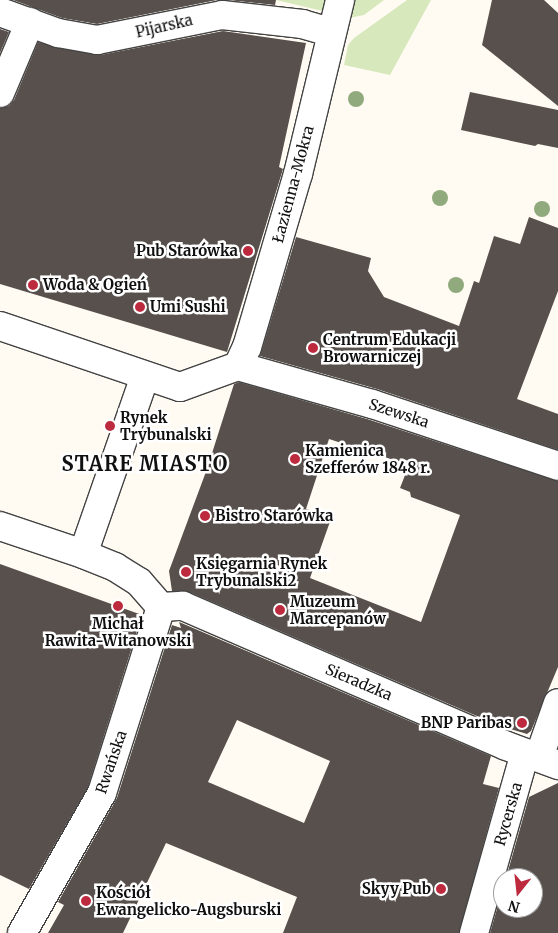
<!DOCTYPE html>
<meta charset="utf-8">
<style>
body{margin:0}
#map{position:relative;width:558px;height:933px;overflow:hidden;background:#fffbf2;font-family:Merriweather,serif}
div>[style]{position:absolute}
.green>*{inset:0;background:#d7e9bc}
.building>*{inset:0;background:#58504c}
.roads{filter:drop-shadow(1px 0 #434343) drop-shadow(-1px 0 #434343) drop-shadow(0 1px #434343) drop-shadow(0 -1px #434343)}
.street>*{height:28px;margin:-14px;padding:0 14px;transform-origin:14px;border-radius:14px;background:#fff}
.trees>*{width:16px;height:16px;margin:-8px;border-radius:50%;background:#90aa7e}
.dots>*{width:14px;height:14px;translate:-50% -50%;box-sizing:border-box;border:2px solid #fff;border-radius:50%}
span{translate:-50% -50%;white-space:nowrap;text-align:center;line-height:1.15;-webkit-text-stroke:5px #fff;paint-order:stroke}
.street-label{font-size:15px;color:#101010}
.poi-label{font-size:15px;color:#101010;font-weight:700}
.right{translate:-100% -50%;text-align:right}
.left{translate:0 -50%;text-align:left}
.district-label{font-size:20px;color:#101010;font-weight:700;letter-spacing:1px}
.north{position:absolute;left:493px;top:868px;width:50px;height:50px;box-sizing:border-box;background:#fff;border:1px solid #9f9f9f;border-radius:50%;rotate:196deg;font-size:14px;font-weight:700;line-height:20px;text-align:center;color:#101010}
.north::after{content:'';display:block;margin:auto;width:18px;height:22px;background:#bd2a3e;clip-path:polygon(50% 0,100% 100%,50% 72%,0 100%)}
</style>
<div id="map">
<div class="green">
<i style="clip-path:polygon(276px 0,331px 0,327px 12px)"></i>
<i style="clip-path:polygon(351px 0,384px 0,364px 15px,354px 17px,347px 17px)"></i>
<i style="clip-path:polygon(407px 0,431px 0,390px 75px,344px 65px,348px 45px,354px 38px)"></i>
</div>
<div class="building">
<i style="clip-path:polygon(13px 0,217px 0,97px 24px,62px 18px)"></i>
<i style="clip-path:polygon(228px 0,276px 0,275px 5px)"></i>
<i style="clip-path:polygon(492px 0,544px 0,558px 13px,558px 106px,482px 45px)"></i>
<i style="clip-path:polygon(0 29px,9px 32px,0 53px)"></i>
<i style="clip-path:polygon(223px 31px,306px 43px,279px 167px,283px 169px,227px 352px,0 284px,0 108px,9px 106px,14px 100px,38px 42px,100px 55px)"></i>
<i style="clip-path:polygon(470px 92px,558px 110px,558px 148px,538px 144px,535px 146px,461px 130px)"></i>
<i style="clip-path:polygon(529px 217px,558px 228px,558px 291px,517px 399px,558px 414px,558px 450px,377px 389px,260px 356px,296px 237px,371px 258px,368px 271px,384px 297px,459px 326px,474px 281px,479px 283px,494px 236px,520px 244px)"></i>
<i style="clip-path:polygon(evenodd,239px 382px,367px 419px,558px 481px,558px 667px,531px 731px,527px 734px,500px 726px,189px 592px,172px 591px,169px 571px,207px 469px,234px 384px,239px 382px,329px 439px,409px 465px,400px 488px,410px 492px,411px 497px,460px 515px,421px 622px,310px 578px,332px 516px,306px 509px,329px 439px)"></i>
<i style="clip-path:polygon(0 564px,142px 615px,88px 787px,29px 889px,0 875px)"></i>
<i style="clip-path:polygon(evenodd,179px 622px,491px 756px,483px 784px,499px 788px,459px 933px,283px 933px,297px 897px,166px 843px,123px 933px,48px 933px,64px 905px,58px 902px,117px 798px,172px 625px,181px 628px,179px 622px,237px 720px,330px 761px,304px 823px,208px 782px,237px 720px)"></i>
<i style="clip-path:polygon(558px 783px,558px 933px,490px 933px,503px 888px,503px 908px,533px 908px,533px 878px,506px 878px,529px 797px)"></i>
</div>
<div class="roads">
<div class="street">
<i style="left:0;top:12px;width:62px;rotate:19.9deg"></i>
<i style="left:58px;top:33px;width:40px;rotate:10deg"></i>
<i style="left:97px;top:40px;width:127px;rotate:-11.3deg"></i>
<i style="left:222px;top:15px;width:81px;rotate:6.4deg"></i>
<i style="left:302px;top:24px;width:29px;rotate:16deg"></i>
<i style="left:0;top:93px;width:77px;rotate:-67.1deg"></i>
<i style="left:0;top:326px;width:190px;rotate:18.7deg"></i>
<i style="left:180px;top:387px;width:62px;rotate:-19.9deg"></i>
<i style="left:238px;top:366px;width:21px;rotate:-65deg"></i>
<i style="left:247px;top:347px;width:180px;rotate:-73.6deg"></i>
<i style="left:298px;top:174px;width:179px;rotate:-76.4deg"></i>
<i style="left:238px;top:366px;width:139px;rotate:15.8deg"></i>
<i style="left:372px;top:404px;width:196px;rotate:18.4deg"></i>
<i style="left:145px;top:376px;width:188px;rotate:109.2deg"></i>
<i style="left:83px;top:554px;width:35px;rotate:22deg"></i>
<i style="left:115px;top:567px;width:28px;rotate:32deg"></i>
<i style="left:139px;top:582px;width:33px;rotate:49deg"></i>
<i style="left:0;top:526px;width:88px;rotate:18.6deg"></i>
<i style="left:161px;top:607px;width:22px;rotate:-3deg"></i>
<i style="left:183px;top:606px;width:350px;rotate:23.4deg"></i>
<i style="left:504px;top:745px;width:58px;rotate:20.3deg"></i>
<i style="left:539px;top:757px;width:57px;rotate:-70.6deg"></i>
<i style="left:22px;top:933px;width:161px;rotate:-60.3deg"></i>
<i style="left:102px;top:793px;width:195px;rotate:-72.4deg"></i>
<i style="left:474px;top:933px;width:187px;rotate:-74.2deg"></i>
</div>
</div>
<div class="trees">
<i style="left:356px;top:99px"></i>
<i style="left:440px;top:198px"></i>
<i style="left:542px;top:209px"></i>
<i style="left:456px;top:285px"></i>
</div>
<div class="dots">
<i style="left:248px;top:251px;background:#bd2a3e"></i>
<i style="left:33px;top:285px;background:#bd2a3e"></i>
<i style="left:140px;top:307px;background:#bd2a3e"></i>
<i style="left:313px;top:348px;background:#bd2a3e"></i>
<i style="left:110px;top:426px;background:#bd2a3e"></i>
<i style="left:295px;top:459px;background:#bd2a3e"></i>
<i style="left:205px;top:516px;background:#bd2a3e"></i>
<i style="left:186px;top:572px;background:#bd2a3e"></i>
<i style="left:118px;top:606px;background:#bd2a3e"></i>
<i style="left:280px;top:610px;background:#bd2a3e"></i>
<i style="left:522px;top:723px;background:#bd2a3e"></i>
<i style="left:441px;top:889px;background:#bd2a3e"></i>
<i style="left:86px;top:901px;background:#bd2a3e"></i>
</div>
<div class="street-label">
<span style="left:164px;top:26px;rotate:-13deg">Pijarska</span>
<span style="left:293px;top:184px;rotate:-75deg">Łazienna-Mokra</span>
<span style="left:399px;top:413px;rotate:18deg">Szewska</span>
<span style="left:359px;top:682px;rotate:23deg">Sieradzka</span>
<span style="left:111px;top:762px;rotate:-71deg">Rwańska</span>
<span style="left:508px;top:814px;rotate:-74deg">Rycerska</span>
</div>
<div class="poi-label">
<span class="right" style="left:238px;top:251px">Pub Starówka</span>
<span class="left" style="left:43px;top:285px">Woda &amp; Ogień</span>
<span class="left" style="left:150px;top:307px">Umi Sushi</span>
<span class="left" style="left:323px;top:348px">Centrum Edukacji<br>Browarniczej</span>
<span class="left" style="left:120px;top:426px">Rynek<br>Trybunalski</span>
<span class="left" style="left:305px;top:459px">Kamienica<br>Szefferów 1848 r.</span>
<span class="left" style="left:215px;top:516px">Bistro Starówka</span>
<span class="left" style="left:196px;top:572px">Księgarnia Rynek<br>Trybunalski2</span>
<span class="left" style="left:290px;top:610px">Muzeum<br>Marcepanów</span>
<span style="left:118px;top:632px">Michał<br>Rawita-Witanowski</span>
<span class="right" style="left:512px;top:723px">BNP Paribas</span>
<span class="right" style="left:431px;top:889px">Skyy Pub</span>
<span class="left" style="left:96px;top:901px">Kościół<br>Ewangelicko-Augsburski</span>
</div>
<div class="district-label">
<span style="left:145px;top:463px">STARE MIASTO</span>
</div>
<div class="north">N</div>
</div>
